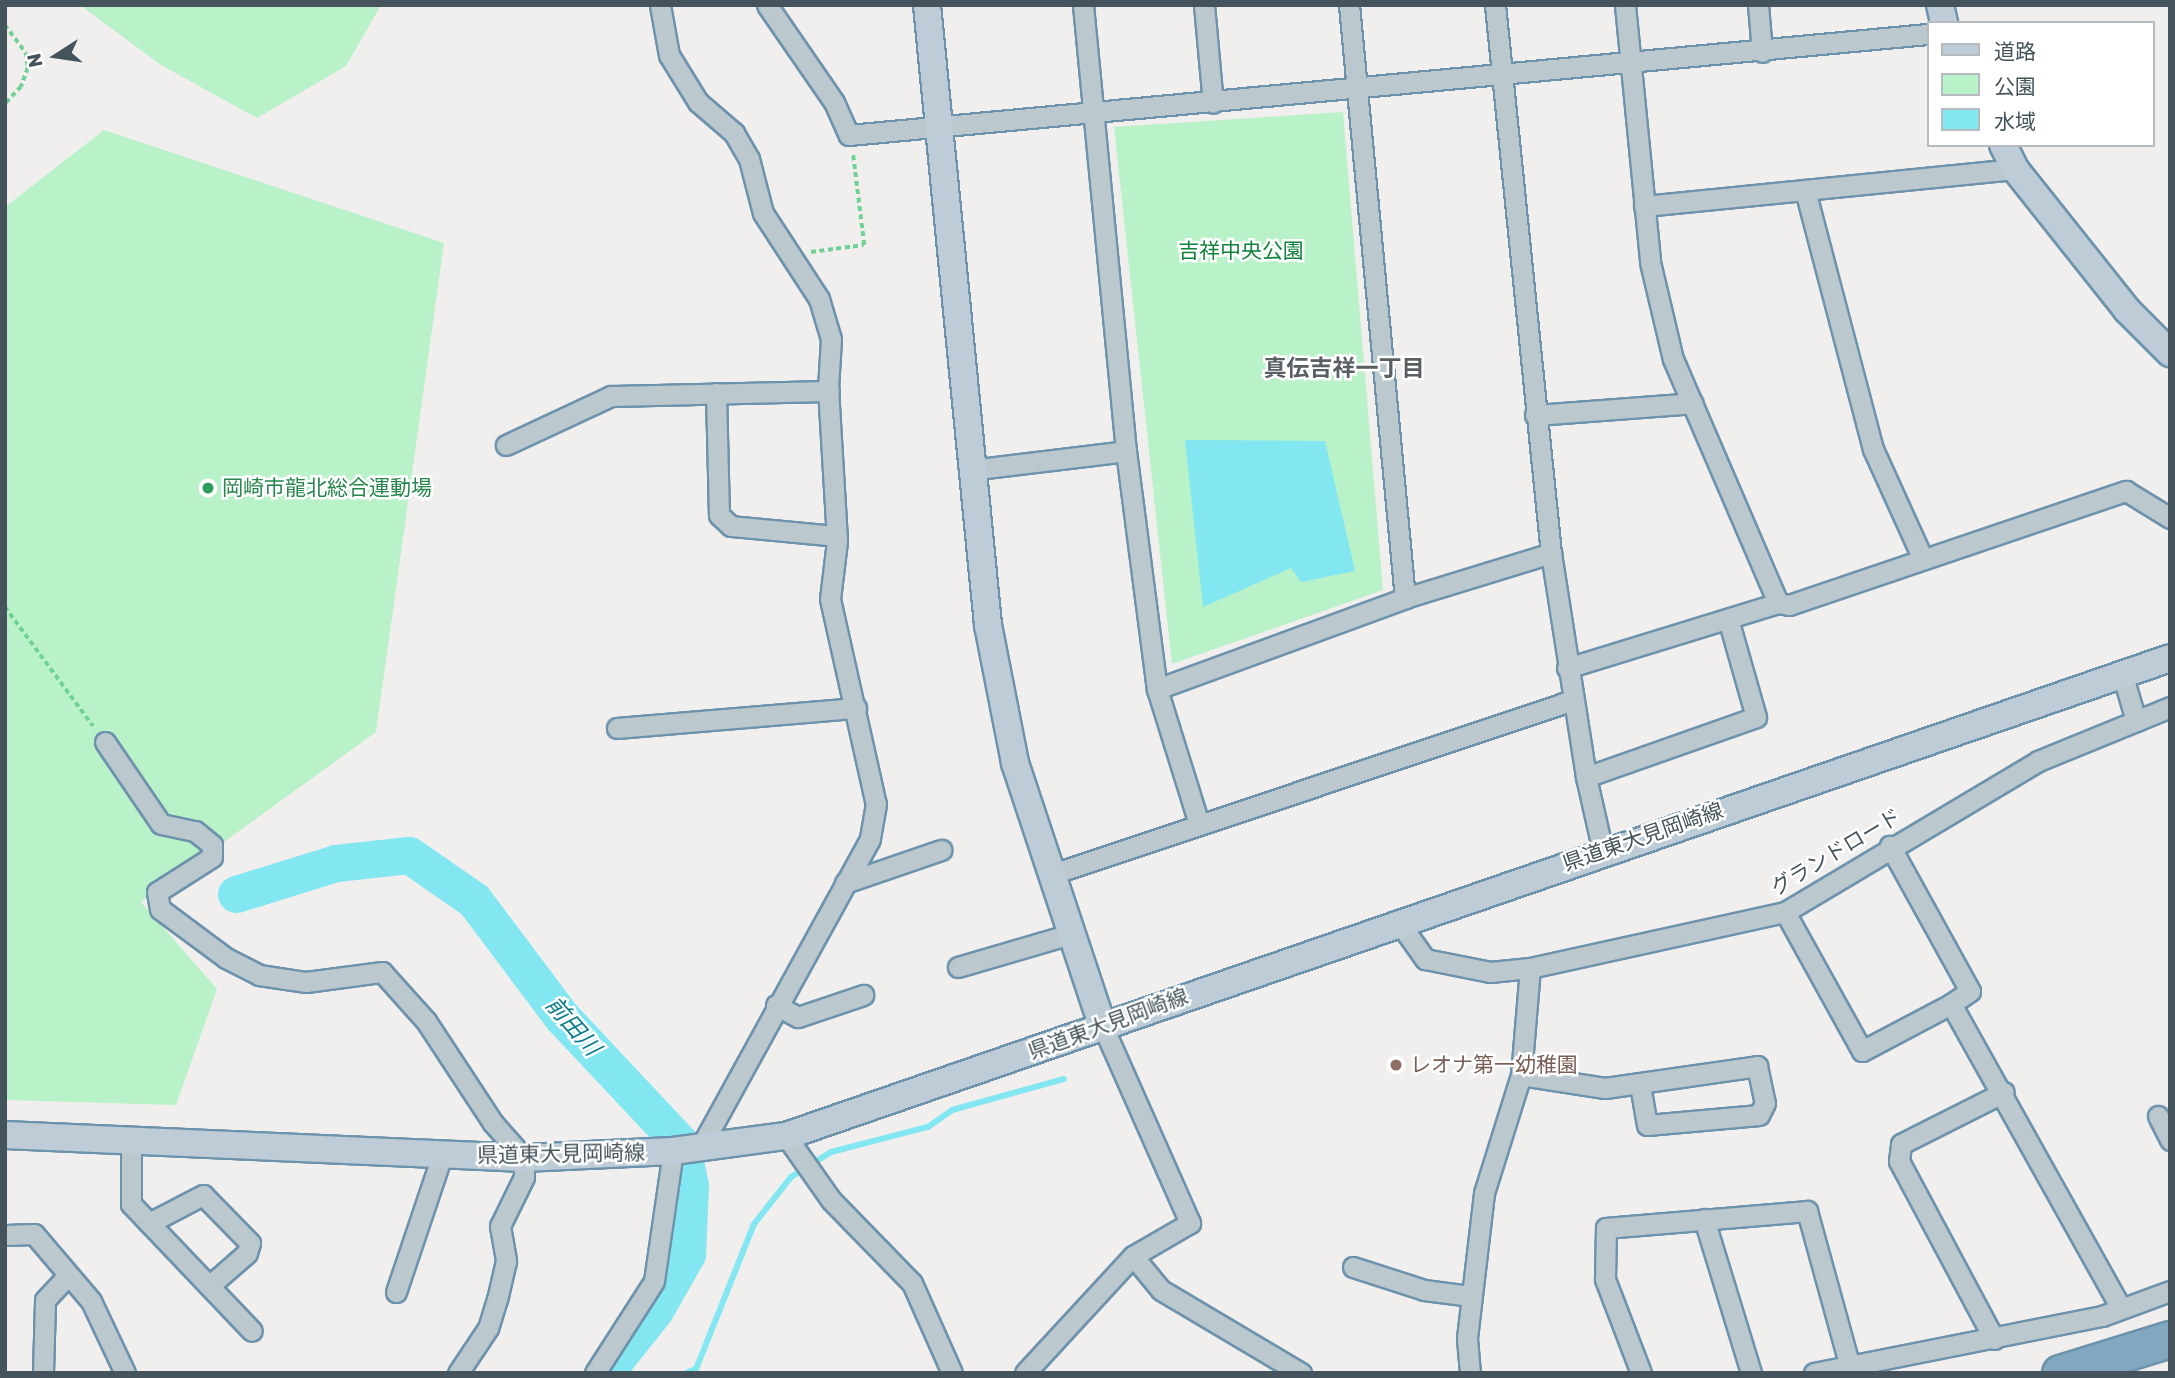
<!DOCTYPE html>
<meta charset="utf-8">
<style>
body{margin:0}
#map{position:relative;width:2175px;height:1378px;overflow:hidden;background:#f1eeee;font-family:Rubik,"Noto Sans JP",sans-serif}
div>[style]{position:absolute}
.green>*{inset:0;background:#b9f1c8}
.water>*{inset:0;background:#83e7f1}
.stream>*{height:6px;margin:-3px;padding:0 3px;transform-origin:3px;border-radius:3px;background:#83e7f1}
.river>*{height:37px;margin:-18.5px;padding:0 18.5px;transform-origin:18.5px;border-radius:18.5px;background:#83e7f1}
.path>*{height:3.5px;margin-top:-1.75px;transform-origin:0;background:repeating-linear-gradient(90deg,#6fd195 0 5px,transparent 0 8.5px)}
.roads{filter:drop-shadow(2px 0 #6d93ac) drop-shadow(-2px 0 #6d93ac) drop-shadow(0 2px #6d93ac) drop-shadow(0 -2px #6d93ac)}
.street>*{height:19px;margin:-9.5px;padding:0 9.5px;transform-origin:9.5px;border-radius:9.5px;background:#bbc8ce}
.secondary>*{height:26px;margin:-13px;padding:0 13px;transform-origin:13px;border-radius:13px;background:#bdccd6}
.highway>*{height:35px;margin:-17.5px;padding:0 17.5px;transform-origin:17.5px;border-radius:17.5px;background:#82a8c0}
.dots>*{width:19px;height:19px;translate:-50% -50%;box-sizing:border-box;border:4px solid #fff;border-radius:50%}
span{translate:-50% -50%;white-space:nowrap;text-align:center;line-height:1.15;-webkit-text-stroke:5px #fff;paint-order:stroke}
.park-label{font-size:21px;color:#11823c}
.leisure-label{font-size:21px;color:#27864d}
.left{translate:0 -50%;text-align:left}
.street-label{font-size:21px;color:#45545c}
.education-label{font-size:21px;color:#785e54}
.neighbourhood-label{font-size:23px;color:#5a5f63;font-weight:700}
.water-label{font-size:23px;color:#067d89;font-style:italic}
.frame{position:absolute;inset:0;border:7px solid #45545c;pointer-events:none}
.legend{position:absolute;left:1927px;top:21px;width:228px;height:126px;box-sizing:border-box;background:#fff;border:2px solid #b5bbbe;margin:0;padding:9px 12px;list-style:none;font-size:21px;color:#45545c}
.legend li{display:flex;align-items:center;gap:14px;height:35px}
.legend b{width:35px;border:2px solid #b5bbbe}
.north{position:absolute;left:21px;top:21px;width:70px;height:70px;-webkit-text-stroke:5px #fff;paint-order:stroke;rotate:258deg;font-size:19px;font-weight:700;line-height:28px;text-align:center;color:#45545c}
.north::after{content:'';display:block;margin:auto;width:24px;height:32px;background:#45545c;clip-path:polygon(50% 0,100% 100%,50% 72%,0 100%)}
</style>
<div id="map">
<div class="green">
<i style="clip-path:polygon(80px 5px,381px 5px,346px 66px,257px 118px,161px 65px)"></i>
<i style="clip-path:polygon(1343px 112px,1383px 590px,1172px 664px,1114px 127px)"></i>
<i style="clip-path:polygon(104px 130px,444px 243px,376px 732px,141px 902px,217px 989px,176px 1105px,5px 1100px,5px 207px)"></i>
</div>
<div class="water">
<i style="clip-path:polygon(1185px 440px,1325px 441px,1355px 571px,1301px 582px,1291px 568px,1203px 607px)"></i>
</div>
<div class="stream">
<i style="left:686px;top:1373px;width:11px;rotate:-22deg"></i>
<i style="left:696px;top:1369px;width:156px;rotate:-68.2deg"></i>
<i style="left:754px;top:1224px;width:60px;rotate:-51.8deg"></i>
<i style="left:791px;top:1177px;width:47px;rotate:-32deg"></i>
<i style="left:831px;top:1152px;width:100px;rotate:-14.5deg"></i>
<i style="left:928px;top:1127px;width:29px;rotate:-35deg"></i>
<i style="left:952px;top:1110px;width:116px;rotate:-15.5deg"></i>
</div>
<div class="river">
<i style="left:236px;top:894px;width:105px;rotate:-17.2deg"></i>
<i style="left:336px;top:863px;width:73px;rotate:-6.3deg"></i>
<i style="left:409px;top:855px;width:79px;rotate:34.7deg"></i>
<i style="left:474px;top:900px;width:146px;rotate:53.1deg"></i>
<i style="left:562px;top:1017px;width:175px;rotate:46.8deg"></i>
<i style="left:682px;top:1145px;width:42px;rotate:79deg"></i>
<i style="left:690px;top:1186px;width:68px;rotate:92.5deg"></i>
<i style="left:687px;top:1254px;width:64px;rotate:119.7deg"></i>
<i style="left:655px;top:1310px;width:80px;rotate:128.4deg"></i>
</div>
<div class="path">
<i style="left:5px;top:25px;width:35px;rotate:53deg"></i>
<i style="left:26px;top:53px;width:15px;rotate:82deg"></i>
<i style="left:28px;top:68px;width:20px;rotate:110deg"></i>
<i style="left:21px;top:87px;width:23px;rotate:133deg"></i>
<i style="left:811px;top:252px;width:53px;rotate:-7.5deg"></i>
<i style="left:864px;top:245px;width:91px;rotate:-97deg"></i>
<i style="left:5px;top:607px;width:148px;rotate:53.5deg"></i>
</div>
<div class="roads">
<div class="street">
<i style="left:660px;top:5px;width:51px;rotate:79.8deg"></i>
<i style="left:669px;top:55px;width:55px;rotate:58.3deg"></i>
<i style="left:698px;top:102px;width:48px;rotate:40.7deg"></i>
<i style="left:734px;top:133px;width:30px;rotate:60deg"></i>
<i style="left:749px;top:159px;width:56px;rotate:75.5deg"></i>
<i style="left:763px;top:213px;width:103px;rotate:56.9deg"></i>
<i style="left:819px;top:299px;width:42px;rotate:73.3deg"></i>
<i style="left:831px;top:339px;width:49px;rotate:93.5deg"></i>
<i style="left:828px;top:388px;width:153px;rotate:86.6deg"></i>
<i style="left:837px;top:541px;width:58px;rotate:96.9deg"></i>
<i style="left:830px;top:599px;width:210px;rotate:77.4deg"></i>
<i style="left:876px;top:804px;width:36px;rotate:100deg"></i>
<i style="left:870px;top:839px;width:351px;rotate:118.8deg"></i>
<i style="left:767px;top:5px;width:118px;rotate:55.4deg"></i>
<i style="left:834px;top:102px;width:36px;rotate:66deg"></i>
<i style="left:849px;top:135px;width:1084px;rotate:-5.35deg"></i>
<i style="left:1083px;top:5px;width:448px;rotate:84.5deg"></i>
<i style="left:1126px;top:451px;width:240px;rotate:82.6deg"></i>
<i style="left:1157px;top:689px;width:141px;rotate:72.7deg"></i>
<i style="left:1204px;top:5px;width:98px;rotate:84.8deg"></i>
<i style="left:1349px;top:5px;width:596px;rotate:84.61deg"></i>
<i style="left:1495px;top:5px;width:551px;rotate:84.17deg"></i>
<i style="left:1551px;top:553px;width:227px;rotate:81.1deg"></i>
<i style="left:1586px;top:777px;width:77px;rotate:77.2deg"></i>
<i style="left:1625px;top:5px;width:258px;rotate:84.4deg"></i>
<i style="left:1650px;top:262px;width:100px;rotate:76.7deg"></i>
<i style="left:1673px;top:359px;width:266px;rotate:66.7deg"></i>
<i style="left:1758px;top:5px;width:47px;rotate:85.1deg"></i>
<i style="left:1805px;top:190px;width:268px;rotate:75.3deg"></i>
<i style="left:1873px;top:449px;width:121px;rotate:65.6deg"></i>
<i style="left:1644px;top:206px;width:373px;rotate:-5.7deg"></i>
<i style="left:716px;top:393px;width:122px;rotate:88.6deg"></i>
<i style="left:719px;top:515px;width:16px;rotate:43deg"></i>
<i style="left:731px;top:526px;width:106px;rotate:5.4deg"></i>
<i style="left:1535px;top:415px;width:158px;rotate:-4.3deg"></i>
<i style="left:506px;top:445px;width:116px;rotate:-25deg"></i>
<i style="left:611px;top:396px;width:218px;rotate:-1.3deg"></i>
<i style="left:970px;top:470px;width:157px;rotate:-6.9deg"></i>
<i style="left:1567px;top:668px;width:221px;rotate:-17.1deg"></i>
<i style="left:1778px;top:603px;width:11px;rotate:10deg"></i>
<i style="left:1789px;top:605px;width:356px;rotate:-18.7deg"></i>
<i style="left:2126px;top:491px;width:52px;rotate:31.5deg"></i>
<i style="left:2122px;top:673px;width:50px;rotate:73.7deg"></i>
<i style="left:1157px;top:689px;width:264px;rotate:-20.1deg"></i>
<i style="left:1405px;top:598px;width:153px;rotate:-17.1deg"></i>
<i style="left:617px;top:728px;width:240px;rotate:-4.8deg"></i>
<i style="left:105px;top:742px;width:99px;rotate:55.7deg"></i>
<i style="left:161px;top:824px;width:35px;rotate:12deg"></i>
<i style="left:195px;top:831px;width:22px;rotate:39deg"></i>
<i style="left:212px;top:845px;width:12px;rotate:90deg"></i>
<i style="left:212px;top:857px;width:65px;rotate:147.5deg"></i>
<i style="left:157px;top:892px;width:17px;rotate:80deg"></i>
<i style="left:160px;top:909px;width:82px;rotate:36.6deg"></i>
<i style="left:226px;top:958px;width:37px;rotate:27deg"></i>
<i style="left:259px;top:975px;width:48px;rotate:8.5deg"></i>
<i style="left:306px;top:982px;width:77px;rotate:-7.5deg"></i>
<i style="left:382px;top:972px;width:66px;rotate:48.1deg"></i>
<i style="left:426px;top:1021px;width:122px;rotate:56.7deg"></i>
<i style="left:493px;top:1123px;width:47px;rotate:48.5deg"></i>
<i style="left:524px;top:1158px;width:19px;rotate:90deg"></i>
<i style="left:524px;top:1177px;width:55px;rotate:116.1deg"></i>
<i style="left:500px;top:1226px;width:36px;rotate:80deg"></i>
<i style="left:506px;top:1261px;width:39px;rotate:103deg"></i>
<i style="left:497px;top:1299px;width:30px;rotate:107deg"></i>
<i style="left:488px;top:1328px;width:54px;rotate:123.7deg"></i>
<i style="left:1586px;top:777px;width:180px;rotate:-19.4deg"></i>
<i style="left:1756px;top:717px;width:102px;rotate:-105.9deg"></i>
<i style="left:1050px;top:875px;width:552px;rotate:-18.5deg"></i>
<i style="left:845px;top:883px;width:102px;rotate:-19deg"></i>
<i style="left:1785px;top:912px;width:159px;rotate:61deg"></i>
<i style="left:1862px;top:1051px;width:101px;rotate:-27.8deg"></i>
<i style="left:1951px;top:1004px;width:23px;rotate:-34deg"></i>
<i style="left:1970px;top:991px;width:166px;rotate:-118.9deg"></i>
<i style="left:1398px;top:921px;width:47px;rotate:54.6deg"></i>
<i style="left:1425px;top:959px;width:66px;rotate:11.3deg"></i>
<i style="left:1490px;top:972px;width:40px;rotate:-5.7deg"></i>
<i style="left:1530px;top:968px;width:261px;rotate:-12.4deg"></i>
<i style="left:1785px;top:912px;width:295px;rotate:-30.8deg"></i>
<i style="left:2038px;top:761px;width:143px;rotate:-22.2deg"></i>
<i style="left:958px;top:967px;width:118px;rotate:-16.3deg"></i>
<i style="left:1951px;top:1004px;width:348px;rotate:60.8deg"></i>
<i style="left:776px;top:1005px;width:25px;rotate:29deg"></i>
<i style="left:798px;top:1017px;width:69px;rotate:-18.7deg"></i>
<i style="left:1521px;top:1075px;width:85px;rotate:8.8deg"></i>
<i style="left:1605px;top:1088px;width:154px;rotate:-8.2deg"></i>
<i style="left:1757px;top:1066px;width:38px;rotate:78deg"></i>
<i style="left:1765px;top:1103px;width:13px;rotate:117deg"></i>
<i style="left:1759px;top:1115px;width:112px;rotate:174.9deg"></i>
<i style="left:1647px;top:1125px;width:41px;rotate:-99.9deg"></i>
<i style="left:2158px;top:1116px;width:27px;rotate:63deg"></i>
<i style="left:786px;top:1136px;width:78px;rotate:54.9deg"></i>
<i style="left:831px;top:1200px;width:116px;rotate:45.7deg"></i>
<i style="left:912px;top:1283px;width:98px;rotate:66deg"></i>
<i style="left:131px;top:1141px;width:63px;rotate:90deg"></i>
<i style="left:131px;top:1204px;width:175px;rotate:46.4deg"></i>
<i style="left:1704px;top:1219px;width:161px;rotate:73deg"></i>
<i style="left:149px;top:1223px;width:61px;rotate:-27.4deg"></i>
<i style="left:203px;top:1195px;width:67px;rotate:45.6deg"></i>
<i style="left:250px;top:1243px;width:10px;rotate:107deg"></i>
<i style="left:247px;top:1253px;width:50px;rotate:139deg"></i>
<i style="left:5px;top:1235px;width:29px;rotate:-2deg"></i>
<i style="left:34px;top:1234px;width:88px;rotate:49.6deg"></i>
<i style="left:91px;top:1301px;width:80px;rotate:64.7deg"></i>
<i style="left:1133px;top:1256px;width:44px;rotate:50.5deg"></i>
<i style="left:1161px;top:1290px;width:163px;rotate:30.7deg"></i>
<i style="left:1353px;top:1267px;width:75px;rotate:17.9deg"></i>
<i style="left:1424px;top:1290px;width:46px;rotate:7.4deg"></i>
<i style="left:396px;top:1292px;width:145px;rotate:-71.4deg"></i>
<i style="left:1994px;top:1339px;width:202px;rotate:-118.1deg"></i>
<i style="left:1899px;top:1161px;width:17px;rotate:-83deg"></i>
<i style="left:1901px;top:1144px;width:115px;rotate:-26.8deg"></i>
<i style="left:43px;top:1373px;width:73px;rotate:-88.4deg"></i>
<i style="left:45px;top:1300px;width:34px;rotate:-47deg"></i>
<i style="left:595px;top:1373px;width:109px;rotate:-57.3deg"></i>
<i style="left:654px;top:1281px;width:131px;rotate:-81.7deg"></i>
<i style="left:1025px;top:1373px;width:159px;rotate:-47.3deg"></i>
<i style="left:1133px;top:1256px;width:66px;rotate:-30.1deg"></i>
<i style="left:1190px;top:1223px;width:218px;rotate:-113.9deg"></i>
<i style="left:1470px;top:1373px;width:35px;rotate:-95deg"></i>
<i style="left:1467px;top:1338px;width:146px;rotate:-83.3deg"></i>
<i style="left:1484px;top:1193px;width:124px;rotate:-72.6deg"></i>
<i style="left:1521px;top:1075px;width:107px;rotate:-85.2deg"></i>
<i style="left:1641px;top:1373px;width:101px;rotate:-111deg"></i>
<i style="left:1605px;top:1279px;width:51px;rotate:-88.9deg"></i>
<i style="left:1606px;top:1228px;width:202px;rotate:-4.8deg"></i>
<i style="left:1807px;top:1211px;width:159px;rotate:74.6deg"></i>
<i style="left:1814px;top:1373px;width:294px;rotate:-11.2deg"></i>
<i style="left:2102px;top:1316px;width:72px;rotate:-20.2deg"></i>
</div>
<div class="secondary">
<i style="left:927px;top:5px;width:623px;rotate:84.38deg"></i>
<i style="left:988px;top:625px;width:141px;rotate:78.9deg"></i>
<i style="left:1015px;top:763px;width:275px;rotate:71.6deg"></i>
<i style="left:1940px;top:5px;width:18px;rotate:77deg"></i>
<i style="left:2003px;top:145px;width:27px;rotate:63deg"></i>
<i style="left:2015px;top:169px;width:180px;rotate:51.5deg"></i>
<i style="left:2127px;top:310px;width:61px;rotate:45deg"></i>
<i style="left:5px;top:1135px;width:520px;rotate:2.54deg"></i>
<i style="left:524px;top:1158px;width:149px;rotate:-2.7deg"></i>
<i style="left:673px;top:1151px;width:114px;rotate:-7.6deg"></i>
<i style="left:786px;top:1136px;width:1464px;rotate:-19.05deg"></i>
</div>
<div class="highway">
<i style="left:2060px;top:1373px;width:115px;rotate:-17.2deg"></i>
</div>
</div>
<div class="dots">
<i style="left:208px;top:488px;background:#2e9e5b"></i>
<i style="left:1396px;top:1065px;background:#8d6e63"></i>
</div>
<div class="park-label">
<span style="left:1241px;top:251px">吉祥中央公園</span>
</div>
<div class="leisure-label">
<span class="left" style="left:222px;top:488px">岡崎市龍北総合運動場</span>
</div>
<div class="street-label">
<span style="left:1643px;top:837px;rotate:-19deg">県道東大見岡崎線</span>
<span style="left:1836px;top:852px;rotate:-31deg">グランドロード</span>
<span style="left:1108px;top:1024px;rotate:-20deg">県道東大見岡崎線</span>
<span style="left:561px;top:1154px;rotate:-1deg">県道東大見岡崎線</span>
</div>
<div class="education-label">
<span class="left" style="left:1410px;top:1065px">レオナ第一幼稚園</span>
</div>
<div class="neighbourhood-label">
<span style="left:1344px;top:368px">真伝吉祥一丁目</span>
</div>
<div class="water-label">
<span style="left:573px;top:1026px;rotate:49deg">前田川</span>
</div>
<div class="frame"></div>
<ul class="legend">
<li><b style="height:9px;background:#bdccd6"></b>道路</li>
<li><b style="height:19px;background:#b9f1c8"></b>公園</li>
<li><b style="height:19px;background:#83e7f1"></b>水域</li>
</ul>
<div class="north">N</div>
</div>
